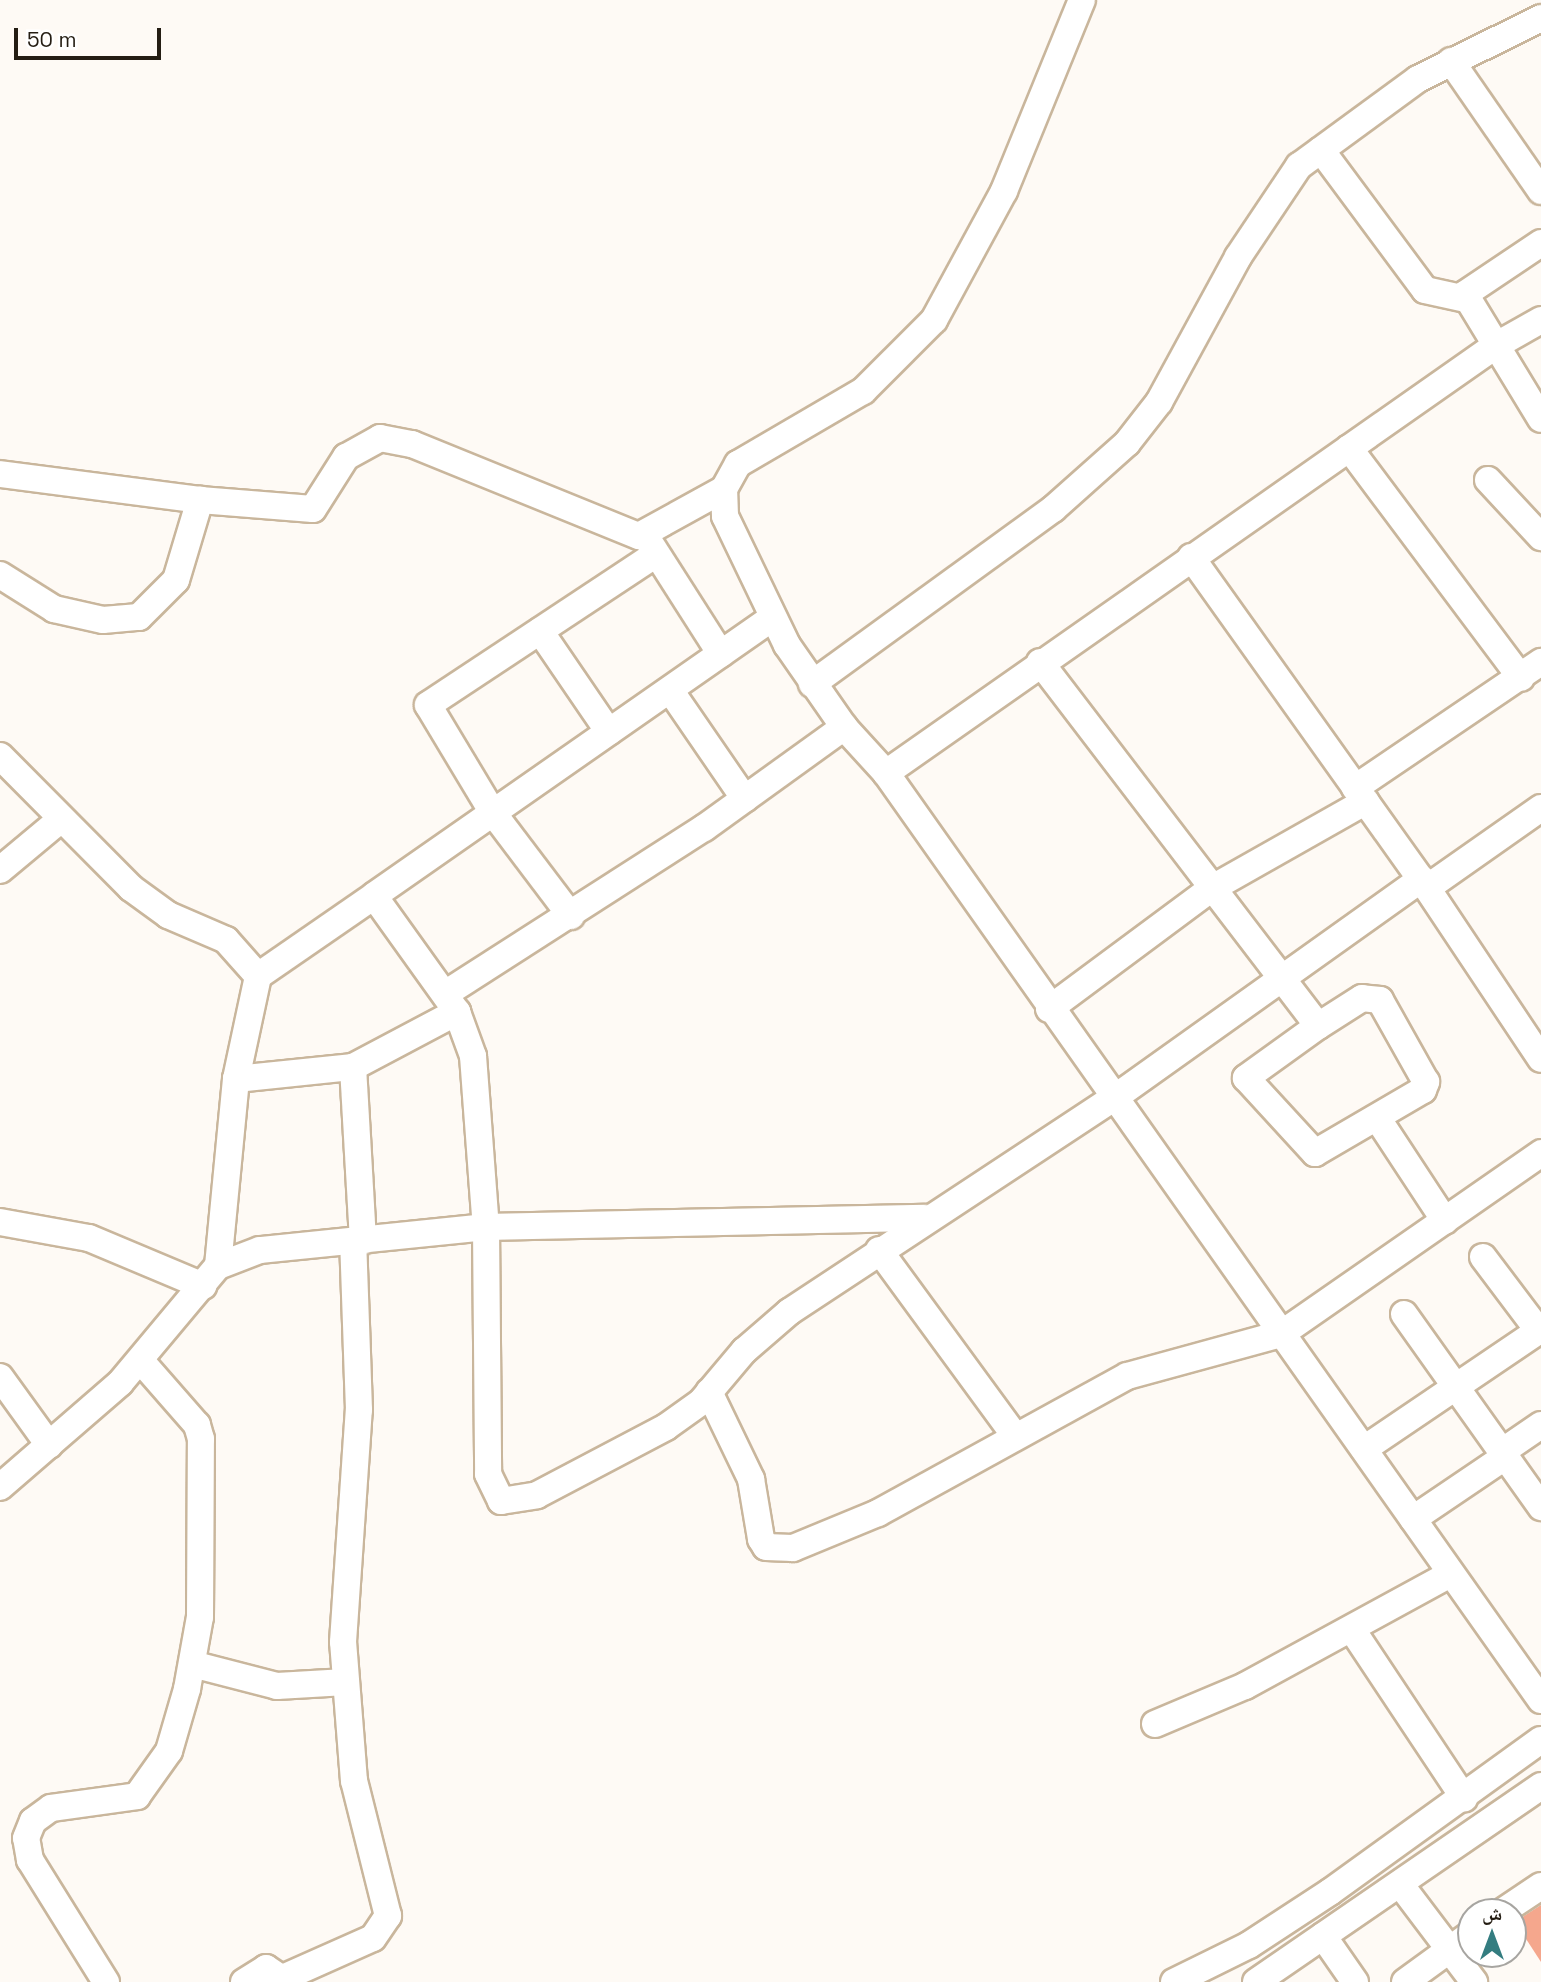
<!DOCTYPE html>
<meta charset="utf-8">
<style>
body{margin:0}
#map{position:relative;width:1541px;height:1982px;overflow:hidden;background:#fefaf5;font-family:"Space Grotesk","Noto Naskh Arabic",sans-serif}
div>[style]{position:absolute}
.building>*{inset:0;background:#f5a78d}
.roads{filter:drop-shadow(2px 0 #c9b69c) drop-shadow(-2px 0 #c9b69c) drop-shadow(0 2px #c9b69c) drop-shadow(0 -2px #c9b69c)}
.minor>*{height:26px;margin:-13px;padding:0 13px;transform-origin:13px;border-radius:13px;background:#fff}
span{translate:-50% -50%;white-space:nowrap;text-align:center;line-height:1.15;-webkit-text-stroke:5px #fff;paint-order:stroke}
.north{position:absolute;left:1457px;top:1898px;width:70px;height:70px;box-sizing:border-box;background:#fff;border:2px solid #a7a5a1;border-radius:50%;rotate:0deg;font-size:19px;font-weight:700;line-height:28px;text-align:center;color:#241d13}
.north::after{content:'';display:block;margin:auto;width:24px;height:32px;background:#347d80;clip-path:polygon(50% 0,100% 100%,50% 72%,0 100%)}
.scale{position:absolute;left:14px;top:28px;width:147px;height:32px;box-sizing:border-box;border:4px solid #241d13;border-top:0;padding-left:9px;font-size:21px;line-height:24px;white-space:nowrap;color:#241d13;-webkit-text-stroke:5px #fff;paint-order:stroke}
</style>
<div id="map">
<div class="building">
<i style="clip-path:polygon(1541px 1905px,1541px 1962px,1515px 1922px)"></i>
</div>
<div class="roads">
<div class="minor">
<i style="left:1451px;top:61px;width:158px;rotate:55.3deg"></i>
<i style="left:1321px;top:150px;width:174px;rotate:53.4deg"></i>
<i style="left:1425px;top:290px;width:42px;rotate:12.4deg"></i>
<i style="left:1541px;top:243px;width:92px;rotate:146.1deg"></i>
<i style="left:1465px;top:294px;width:146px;rotate:58.7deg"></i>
<i style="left:1541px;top:320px;width:53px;rotate:150.5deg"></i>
<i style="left:1495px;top:346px;width:744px;rotate:144.96deg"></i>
<i style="left:886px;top:773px;width:1135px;rotate:54.76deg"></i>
<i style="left:1349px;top:448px;width:287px;rotate:53.2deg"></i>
<i style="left:0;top:474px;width:202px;rotate:7.4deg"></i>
<i style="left:1488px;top:480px;width:78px;rotate:47.1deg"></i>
<i style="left:648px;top:540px;width:135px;rotate:57.4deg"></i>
<i style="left:1191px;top:557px;width:396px;rotate:54.5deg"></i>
<i style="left:1421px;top:879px;width:216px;rotate:56.3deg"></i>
<i style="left:0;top:575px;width:64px;rotate:32.2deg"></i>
<i style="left:54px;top:609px;width:50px;rotate:12.7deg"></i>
<i style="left:103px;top:620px;width:36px;rotate:-5deg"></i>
<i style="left:139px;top:617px;width:52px;rotate:-45deg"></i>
<i style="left:176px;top:580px;width:84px;rotate:-73.3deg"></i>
<i style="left:200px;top:500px;width:113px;rotate:4.6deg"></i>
<i style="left:313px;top:509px;width:62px;rotate:-57.6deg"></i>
<i style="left:346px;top:457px;width:39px;rotate:-29deg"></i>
<i style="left:380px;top:438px;width:33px;rotate:11deg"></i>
<i style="left:412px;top:444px;width:245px;rotate:22.1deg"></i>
<i style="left:639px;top:536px;width:97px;rotate:-28.9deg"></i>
<i style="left:772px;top:618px;width:485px;rotate:145.1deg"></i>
<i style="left:374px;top:896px;width:143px;rotate:54.4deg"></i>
<i style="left:457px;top:1012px;width:47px;rotate:70deg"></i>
<i style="left:473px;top:1056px;width:171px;rotate:85.7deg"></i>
<i style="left:486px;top:1227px;width:247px;rotate:89.5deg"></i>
<i style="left:488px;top:1474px;width:30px;rotate:64deg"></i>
<i style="left:501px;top:1501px;width:36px;rotate:-9deg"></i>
<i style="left:537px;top:1495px;width:146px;rotate:-27.8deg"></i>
<i style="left:666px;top:1427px;width:43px;rotate:-35.5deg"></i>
<i style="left:701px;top:1402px;width:67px;rotate:-49.9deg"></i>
<i style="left:744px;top:1351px;width:60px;rotate:-40.9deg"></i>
<i style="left:789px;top:1312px;width:393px;rotate:-33.4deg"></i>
<i style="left:1117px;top:1096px;width:374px;rotate:-35.5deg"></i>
<i style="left:540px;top:631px;width:122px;rotate:55.7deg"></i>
<i style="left:1040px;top:662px;width:458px;rotate:52.6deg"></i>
<i style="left:1318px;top:1026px;width:89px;rotate:144.2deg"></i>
<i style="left:1246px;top:1078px;width:102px;rotate:47.4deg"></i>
<i style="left:1315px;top:1153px;width:125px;rotate:-30.3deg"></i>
<i style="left:1423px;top:1090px;width:9px;rotate:-69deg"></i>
<i style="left:1426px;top:1082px;width:94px;rotate:-119.3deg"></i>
<i style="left:1380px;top:1000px;width:18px;rotate:-174deg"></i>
<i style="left:1362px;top:998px;width:52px;rotate:147.5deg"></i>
<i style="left:812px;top:684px;width:298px;rotate:-36deg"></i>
<i style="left:1053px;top:509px;width:99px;rotate:-41.7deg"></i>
<i style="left:1127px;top:443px;width:52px;rotate:-52deg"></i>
<i style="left:1159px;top:402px;width:165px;rotate:-61.4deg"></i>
<i style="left:1238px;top:257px;width:110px;rotate:-56.2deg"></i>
<i style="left:1299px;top:166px;width:147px;rotate:-36.2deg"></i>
<i style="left:1418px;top:79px;width:137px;rotate:-26.4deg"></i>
<i style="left:670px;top:690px;width:132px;rotate:55.5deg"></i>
<i style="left:0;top:756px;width:186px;rotate:45.2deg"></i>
<i style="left:131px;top:888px;width:46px;rotate:36.1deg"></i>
<i style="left:168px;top:915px;width:63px;rotate:23.3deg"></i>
<i style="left:226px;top:940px;width:48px;rotate:48.4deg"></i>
<i style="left:886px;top:773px;width:62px;rotate:-132.4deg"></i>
<i style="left:844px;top:727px;width:100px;rotate:-124.8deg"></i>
<i style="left:787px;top:645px;width:143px;rotate:-115.7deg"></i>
<i style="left:725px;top:516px;width:27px;rotate:-92deg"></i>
<i style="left:724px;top:489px;width:29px;rotate:-61deg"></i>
<i style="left:738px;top:464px;width:145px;rotate:-30.3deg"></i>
<i style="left:863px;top:391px;width:100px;rotate:-45deg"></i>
<i style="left:934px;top:320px;width:147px;rotate:-61.5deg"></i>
<i style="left:1004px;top:191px;width:206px;rotate:-67.8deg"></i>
<i style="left:1355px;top:788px;width:225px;rotate:-34.1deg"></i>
<i style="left:0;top:870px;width:78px;rotate:-39.8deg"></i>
<i style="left:1427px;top:888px;width:139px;rotate:-35.1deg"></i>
<i style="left:571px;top:916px;width:129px;rotate:-127.1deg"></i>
<i style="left:493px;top:813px;width:126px;rotate:-121deg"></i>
<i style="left:428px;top:705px;width:273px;rotate:-33.5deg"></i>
<i style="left:445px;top:994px;width:308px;rotate:-32.7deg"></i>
<i style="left:704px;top:828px;width:173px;rotate:-35.8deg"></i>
<i style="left:1049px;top:1009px;width:199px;rotate:-36.6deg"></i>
<i style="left:1209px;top:890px;width:180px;rotate:-29.5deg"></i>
<i style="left:353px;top:1067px;width:174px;rotate:86.7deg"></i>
<i style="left:236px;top:1079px;width:118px;rotate:-5.9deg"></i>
<i style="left:353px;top:1067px;width:118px;rotate:-27.9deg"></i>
<i style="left:1378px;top:1119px;width:122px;rotate:56.7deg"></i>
<i style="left:0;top:1222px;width:90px;rotate:10.2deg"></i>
<i style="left:89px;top:1238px;width:124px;rotate:22.8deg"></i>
<i style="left:879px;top:1250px;width:230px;rotate:53.8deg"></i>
<i style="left:1483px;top:1257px;width:91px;rotate:53deg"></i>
<i style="left:218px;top:1266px;width:188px;rotate:-84.5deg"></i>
<i style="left:236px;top:1079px;width:105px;rotate:-77.9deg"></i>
<i style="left:258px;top:976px;width:141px;rotate:-34.6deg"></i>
<i style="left:1404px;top:1314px;width:237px;rotate:54.6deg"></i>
<i style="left:0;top:1377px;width:84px;rotate:54.2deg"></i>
<i style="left:709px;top:1392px;width:97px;rotate:64.2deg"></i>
<i style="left:751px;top:1479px;width:61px;rotate:80.5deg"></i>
<i style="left:761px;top:1539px;width:9px;rotate:58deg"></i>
<i style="left:766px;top:1547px;width:27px;rotate:2deg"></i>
<i style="left:793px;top:1548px;width:92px;rotate:-22.4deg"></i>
<i style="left:878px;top:1513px;width:284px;rotate:-28.8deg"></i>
<i style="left:1127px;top:1376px;width:160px;rotate:-15.3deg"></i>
<i style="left:1281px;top:1334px;width:317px;rotate:-34.8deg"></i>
<i style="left:1364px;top:1449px;width:214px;rotate:-34.1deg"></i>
<i style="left:1503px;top:1451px;width:46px;rotate:-34.4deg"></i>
<i style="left:0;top:1487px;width:159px;rotate:-40.9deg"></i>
<i style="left:120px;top:1383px;width:153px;rotate:-50.1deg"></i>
<i style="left:218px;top:1266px;width:45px;rotate:-20.9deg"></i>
<i style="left:260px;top:1250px;width:227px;rotate:-5.8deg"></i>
<i style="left:486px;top:1227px;width:438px;rotate:-1.2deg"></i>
<i style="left:1413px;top:1519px;width:112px;rotate:-34.1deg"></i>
<i style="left:1353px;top:1631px;width:201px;rotate:56.4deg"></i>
<i style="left:192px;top:1664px;width:88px;rotate:14.5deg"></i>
<i style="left:277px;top:1686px;width:69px;rotate:-3.3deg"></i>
<i style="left:1155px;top:1724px;width:98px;rotate:-22.9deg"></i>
<i style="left:1245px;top:1686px;width:232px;rotate:-28.6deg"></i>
<i style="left:1400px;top:1884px;width:123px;rotate:52.9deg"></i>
<i style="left:1502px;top:1912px;width:47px;rotate:-33.7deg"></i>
<i style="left:1323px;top:1936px;width:56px;rotate:55.2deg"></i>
<i style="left:283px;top:1978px;width:98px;rotate:-24deg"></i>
<i style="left:373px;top:1938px;width:27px;rotate:-56deg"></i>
<i style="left:388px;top:1916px;width:139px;rotate:-104.1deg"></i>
<i style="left:354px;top:1781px;width:139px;rotate:-94.5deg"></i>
<i style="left:343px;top:1642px;width:233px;rotate:-86.1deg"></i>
<i style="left:359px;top:1410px;width:169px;rotate:-92deg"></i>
<i style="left:106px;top:1982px;width:144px;rotate:-121.9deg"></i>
<i style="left:30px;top:1860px;width:22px;rotate:-100deg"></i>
<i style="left:26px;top:1838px;width:18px;rotate:-68deg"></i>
<i style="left:33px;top:1821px;width:22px;rotate:-36deg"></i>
<i style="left:51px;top:1808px;width:87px;rotate:-7.9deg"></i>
<i style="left:137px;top:1796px;width:55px;rotate:-54.6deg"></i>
<i style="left:169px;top:1751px;width:65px;rotate:-73.8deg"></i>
<i style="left:187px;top:1689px;width:73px;rotate:-79.8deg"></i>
<i style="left:200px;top:1617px;width:178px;rotate:-89.7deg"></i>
<i style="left:201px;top:1439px;width:15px;rotate:-106deg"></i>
<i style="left:197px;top:1425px;width:85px;rotate:-131.2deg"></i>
<i style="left:244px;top:1982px;width:26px;rotate:-32deg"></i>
<i style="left:266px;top:1968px;width:25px;rotate:34deg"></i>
<i style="left:1174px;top:1982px;width:84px;rotate:-26.3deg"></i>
<i style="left:1249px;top:1945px;width:97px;rotate:-33.2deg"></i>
<i style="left:1330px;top:1892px;width:260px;rotate:-35.8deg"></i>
<i style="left:1256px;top:1982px;width:346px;rotate:-34.5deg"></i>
<i style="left:1405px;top:1982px;width:82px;rotate:-36deg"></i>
</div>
</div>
<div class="north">ش</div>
<div class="scale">50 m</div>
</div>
